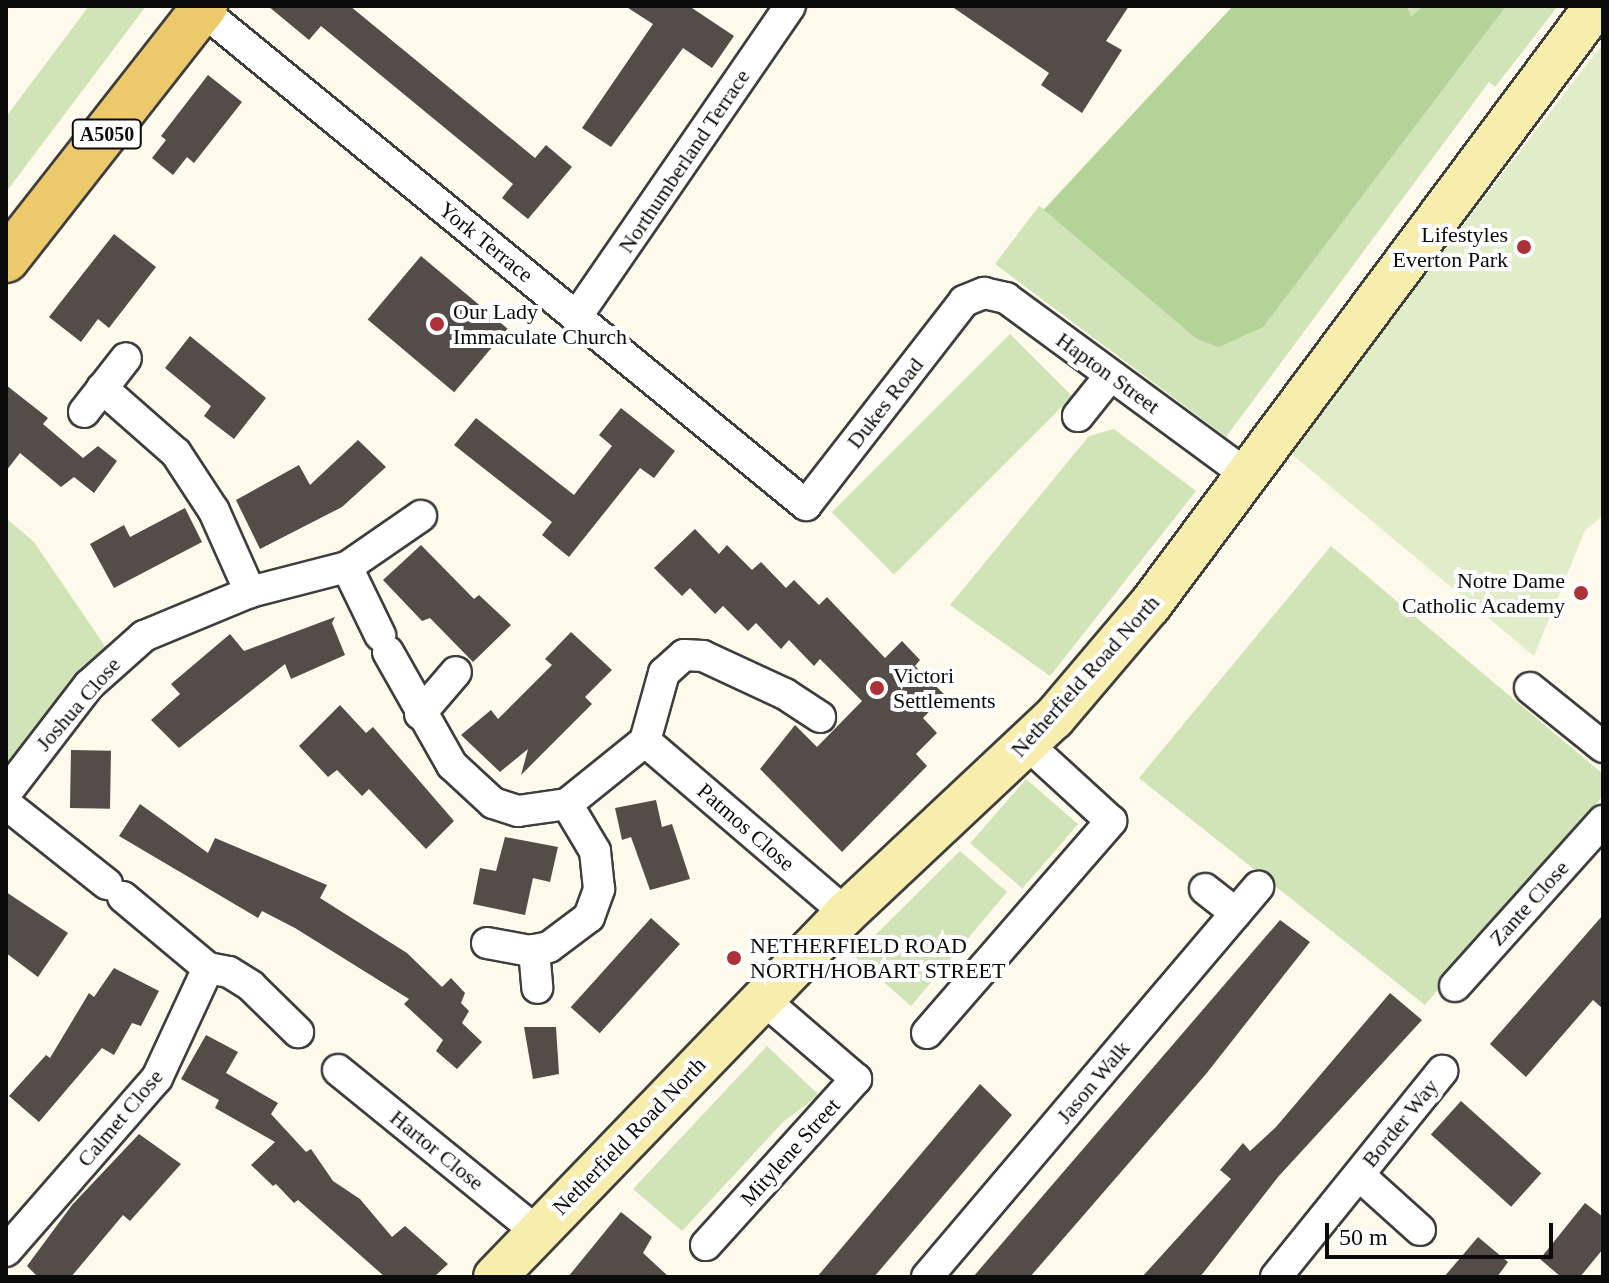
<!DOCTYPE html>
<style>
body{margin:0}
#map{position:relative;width:1609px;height:1283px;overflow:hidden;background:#fdf9eb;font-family:Georgia,serif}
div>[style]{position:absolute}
.green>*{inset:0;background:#d0e4b8;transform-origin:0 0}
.forest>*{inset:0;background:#b4d399}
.pitch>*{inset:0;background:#e1ecc9}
.building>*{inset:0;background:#534c48;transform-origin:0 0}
.roads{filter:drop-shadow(2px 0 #3e3e3e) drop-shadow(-2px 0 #3e3e3e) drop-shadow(0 2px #3e3e3e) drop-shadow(0 -2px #3e3e3e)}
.street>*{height:30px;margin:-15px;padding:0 15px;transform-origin:15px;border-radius:15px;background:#fff}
.secondary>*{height:42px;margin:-21px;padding:0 21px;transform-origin:21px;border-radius:21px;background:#f7edac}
.primary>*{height:44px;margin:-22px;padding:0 22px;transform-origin:22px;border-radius:22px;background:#ecca6c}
.dots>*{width:22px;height:22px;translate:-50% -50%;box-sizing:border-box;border:4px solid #fff;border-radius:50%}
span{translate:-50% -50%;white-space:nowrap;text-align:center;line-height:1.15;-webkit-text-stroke:8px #fff;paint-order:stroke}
.shield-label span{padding:2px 6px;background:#fff;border:2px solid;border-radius:6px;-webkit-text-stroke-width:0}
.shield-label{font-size:20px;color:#0b0b0b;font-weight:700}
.street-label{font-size:22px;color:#0b0b0b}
.poi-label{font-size:22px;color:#0b0b0b}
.right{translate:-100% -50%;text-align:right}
.left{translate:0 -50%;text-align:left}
.frame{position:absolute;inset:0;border:8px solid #0b0b0b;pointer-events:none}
.scale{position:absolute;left:1325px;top:1223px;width:228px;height:36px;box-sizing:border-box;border:4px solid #0b0b0b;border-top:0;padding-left:10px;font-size:24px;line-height:28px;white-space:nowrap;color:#0b0b0b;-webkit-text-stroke:6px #fff;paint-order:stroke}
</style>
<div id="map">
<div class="green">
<i style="clip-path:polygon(89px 6px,146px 6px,6px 192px,6px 117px)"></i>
<i style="clip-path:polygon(1233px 6px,1558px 6px,1495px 87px,1489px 82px,1226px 437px,995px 264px,1039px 206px,1044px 209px)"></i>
<i style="left:1010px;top:334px;width:88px;height:252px;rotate:45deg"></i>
<i style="clip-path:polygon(1114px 429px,1196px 491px,1050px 676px,950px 605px,1089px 436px)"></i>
<i style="clip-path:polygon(6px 518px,34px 542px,111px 655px,6px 788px)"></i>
<i style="clip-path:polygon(1331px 546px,1603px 774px,1603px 796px,1425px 1005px,1139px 778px)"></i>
<i style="left:1026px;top:779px;width:69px;height:85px;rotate:41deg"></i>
<i style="clip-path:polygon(960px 851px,1007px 892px,911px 1006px,854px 956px)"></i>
<i style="clip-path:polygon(767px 1046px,819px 1095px,784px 1121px,682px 1231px,633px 1189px)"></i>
</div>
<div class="forest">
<i style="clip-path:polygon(1233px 6px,1407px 6px,1411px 17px,1423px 6px,1506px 6px,1263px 327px,1219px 347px,1197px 339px,1044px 210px)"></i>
</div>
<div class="pitch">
<i style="clip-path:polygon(1603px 44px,1603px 516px,1585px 530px,1534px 656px,1288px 451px)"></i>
</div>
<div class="building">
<i style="clip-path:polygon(268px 6px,350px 6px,535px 158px,546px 145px,572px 167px,528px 219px,502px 198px,513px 184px,321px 26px,309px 40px)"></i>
<i style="clip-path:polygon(625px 6px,689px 6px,734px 36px,712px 68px,683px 48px,611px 147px,582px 128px,653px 24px)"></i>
<i style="clip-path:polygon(951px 6px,1129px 6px,1106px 41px,1122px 50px,1082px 113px,1041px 85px,1049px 73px)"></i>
<i style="clip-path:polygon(208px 75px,242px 102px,194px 163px,187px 157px,173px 175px,152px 158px,166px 140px,161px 136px)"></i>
<i style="clip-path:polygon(114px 234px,156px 267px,109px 328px,98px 319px,81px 342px,49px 317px)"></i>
<i style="left:421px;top:256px;width:113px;height:83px;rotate:40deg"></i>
<i style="clip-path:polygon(190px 336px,266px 398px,234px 439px,204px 416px,211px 406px,165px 368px)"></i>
<i style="clip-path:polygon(6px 385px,48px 418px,43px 424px,83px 458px,98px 446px,117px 461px,94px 493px,74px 477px,61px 487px,20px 453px,6px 471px)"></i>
<i style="clip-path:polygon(621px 408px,675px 451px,654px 478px,640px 468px,569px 557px,542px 535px,552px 522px,454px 445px,476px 418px,574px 495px,612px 446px,599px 435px)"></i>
<i style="clip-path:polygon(358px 440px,386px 467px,342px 507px,260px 549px,236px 500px,299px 465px,310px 485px)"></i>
<i style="clip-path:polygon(185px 508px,202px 542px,114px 588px,90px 544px,124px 525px,130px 537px)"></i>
<i style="clip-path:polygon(695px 529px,719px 554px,727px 545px,752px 570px,761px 562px,786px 588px,794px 580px,819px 605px,827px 597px,885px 658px,902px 641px,920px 660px,915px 666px,945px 695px,923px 718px,937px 733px,916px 754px,927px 766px,842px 852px,760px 769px,795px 725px,817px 747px,862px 701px,820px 659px,814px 666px,789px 640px,781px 649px,756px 623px,748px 631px,723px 606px,715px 614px,690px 588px,682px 596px,654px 568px)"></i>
<i style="clip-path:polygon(421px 545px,474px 599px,479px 595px,511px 625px,473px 662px,430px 618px,422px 621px,383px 580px)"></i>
<i style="clip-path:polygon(335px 617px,332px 623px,345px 655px,291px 679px,285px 664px,179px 748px,151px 720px,180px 694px,171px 684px,230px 634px,244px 651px)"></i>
<i style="clip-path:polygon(571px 632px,612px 670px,585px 697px,592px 704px,521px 775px,528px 749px,500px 772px,461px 735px,491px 710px,498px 719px,552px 665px,545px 659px)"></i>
<i style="clip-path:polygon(340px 705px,366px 733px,373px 727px,454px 821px,426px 849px,369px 789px,362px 796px,337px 770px,328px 777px,299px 746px)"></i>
<i style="left:71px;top:750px;width:40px;height:58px;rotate:1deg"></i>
<i style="clip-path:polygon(656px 800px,662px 827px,672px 824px,690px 879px,650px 890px,631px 837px,622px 840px,615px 808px)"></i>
<i style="clip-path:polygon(140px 804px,208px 853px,215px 838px,327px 885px,320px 898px,407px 953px,442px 987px,451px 978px,465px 993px,461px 1003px,469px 1011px,462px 1023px,482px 1042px,457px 1069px,436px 1051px,443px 1040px,404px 1004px,409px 999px,295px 928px,262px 911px,258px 918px,119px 836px)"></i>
<i style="clip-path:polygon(505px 837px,558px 847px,550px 882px,533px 878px,525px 915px,473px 904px,480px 868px,496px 871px)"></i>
<i style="clip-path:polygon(6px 892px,68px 933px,38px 977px,6px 953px)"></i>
<i style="clip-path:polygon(1603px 915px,1603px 1009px,1593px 1000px,1526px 1077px,1490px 1044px)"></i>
<i style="left:651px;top:918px;width:39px;height:120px;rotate:42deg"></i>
<i style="clip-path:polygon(1280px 920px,1310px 942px,1206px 1074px,1030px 1277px,973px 1277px)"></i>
<i style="clip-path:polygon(114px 968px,159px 991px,141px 1026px,132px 1023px,114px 1055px,102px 1048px,39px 1122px,9px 1096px,46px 1055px,50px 1058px,89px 993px,94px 997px)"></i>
<i style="clip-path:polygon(1390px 993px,1422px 1020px,1278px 1177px,1200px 1277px,1142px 1277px,1231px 1179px,1220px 1170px,1243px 1143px,1250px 1151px,1276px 1127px)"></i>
<i style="clip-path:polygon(524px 1027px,556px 1027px,559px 1074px,533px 1079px)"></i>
<i style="clip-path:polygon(206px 1035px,238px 1052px,226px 1073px,278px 1103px,271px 1114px,306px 1152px,311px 1149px,333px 1181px,360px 1199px,392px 1237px,405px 1226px,448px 1264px,434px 1277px,385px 1277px,298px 1200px,294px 1203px,276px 1184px,273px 1186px,251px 1165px,275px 1142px,215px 1108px,219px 1100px,181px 1079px)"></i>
<i style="clip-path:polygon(980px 1084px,1012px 1115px,874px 1277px,817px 1277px)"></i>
<i style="left:1461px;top:1101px;width:108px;height:45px;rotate:42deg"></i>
<i style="clip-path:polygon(139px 1134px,181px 1164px,130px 1221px,123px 1215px,71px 1277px,38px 1277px,27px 1266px,72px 1205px)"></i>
<i style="clip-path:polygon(1585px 1203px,1603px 1217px,1603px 1249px,1580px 1277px,1561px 1277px,1540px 1259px)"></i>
<i style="clip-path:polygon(621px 1212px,652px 1237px,643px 1253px,669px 1277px,568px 1277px)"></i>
<i style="clip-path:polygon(1478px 1237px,1508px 1262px,1497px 1277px,1444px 1277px)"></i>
</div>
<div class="roads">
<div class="street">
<i style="left:202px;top:10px;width:781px;rotate:39.34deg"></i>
<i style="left:806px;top:505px;width:258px;rotate:-52.2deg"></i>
<i style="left:964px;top:301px;width:22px;rotate:-22deg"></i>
<i style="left:984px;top:293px;width:23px;rotate:13deg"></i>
<i style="left:1006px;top:298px;width:298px;rotate:36.3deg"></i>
<i style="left:577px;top:316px;width:376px;rotate:-55.5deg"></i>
<i style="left:102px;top:388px;width:98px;rotate:41.3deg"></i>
<i style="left:176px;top:453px;width:69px;rotate:56.8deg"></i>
<i style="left:214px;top:511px;width:89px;rotate:66deg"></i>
<i style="left:84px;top:412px;width:68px;rotate:-52.1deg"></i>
<i style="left:1078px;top:416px;width:51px;rotate:-51.3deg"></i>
<i style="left:347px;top:567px;width:76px;rotate:64.1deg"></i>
<i style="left:388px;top:652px;width:130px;rotate:60.5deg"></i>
<i style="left:452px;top:765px;width:56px;rotate:42.8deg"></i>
<i style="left:493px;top:803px;width:26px;rotate:18deg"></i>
<i style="left:518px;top:811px;width:49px;rotate:-8.1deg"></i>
<i style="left:567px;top:804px;width:100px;rotate:-38.9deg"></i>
<i style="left:645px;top:741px;width:265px;rotate:40.6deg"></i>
<i style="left:1530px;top:688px;width:94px;rotate:38.9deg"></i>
<i style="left:420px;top:714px;width:55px;rotate:-49.4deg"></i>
<i style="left:645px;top:741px;width:71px;rotate:-74.4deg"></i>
<i style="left:664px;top:673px;width:27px;rotate:-42deg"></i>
<i style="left:684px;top:655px;width:19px;rotate:3deg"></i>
<i style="left:703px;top:656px;width:90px;rotate:24.9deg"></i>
<i style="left:785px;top:694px;width:42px;rotate:33.3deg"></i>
<i style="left:6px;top:793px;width:136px;rotate:-52.5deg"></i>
<i style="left:89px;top:685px;width:74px;rotate:-41.7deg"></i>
<i style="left:144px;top:636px;width:115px;rotate:-22.5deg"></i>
<i style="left:250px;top:592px;width:100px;rotate:-14.5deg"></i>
<i style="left:347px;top:567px;width:90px;rotate:-34.6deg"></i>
<i style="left:6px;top:804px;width:129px;rotate:38.4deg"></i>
<i style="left:1205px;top:889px;width:39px;rotate:38deg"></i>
<i style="left:123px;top:897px;width:111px;rotate:39.9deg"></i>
<i style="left:208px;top:968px;width:21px;rotate:11deg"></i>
<i style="left:229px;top:972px;width:26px;rotate:32deg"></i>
<i style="left:251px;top:986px;width:66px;rotate:44.4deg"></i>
<i style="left:487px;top:943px;width:44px;rotate:10.5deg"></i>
<i style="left:530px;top:951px;width:19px;rotate:-12deg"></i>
<i style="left:549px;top:947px;width:50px;rotate:-36.9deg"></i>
<i style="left:589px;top:917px;width:30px;rotate:-70deg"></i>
<i style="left:599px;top:889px;width:38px;rotate:-96deg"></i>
<i style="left:595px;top:851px;width:55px;rotate:-120.8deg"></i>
<i style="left:534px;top:950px;width:38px;rotate:85deg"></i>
<i style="left:1455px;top:986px;width:222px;rotate:-48.1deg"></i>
<i style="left:927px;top:1033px;width:281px;rotate:-49deg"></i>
<i style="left:1111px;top:821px;width:114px;rotate:-137.5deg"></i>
<i style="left:338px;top:1070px;width:255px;rotate:39.1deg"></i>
<i style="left:1359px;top:1175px;width:82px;rotate:42deg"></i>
<i style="left:706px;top:1245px;width:224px;rotate:-47.9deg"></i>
<i style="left:856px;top:1079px;width:123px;rotate:-139.3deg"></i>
<i style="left:6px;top:1251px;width:230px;rotate:-48.9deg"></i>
<i style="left:157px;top:1078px;width:121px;rotate:-65.1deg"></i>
<i style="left:927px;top:1277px;width:512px;rotate:-49.68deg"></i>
<i style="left:1276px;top:1277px;width:265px;rotate:-51.1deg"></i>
</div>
<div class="secondary">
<i style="left:495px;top:1277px;width:506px;rotate:-46.04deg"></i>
<i style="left:846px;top:913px;width:285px;rotate:-43.2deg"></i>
<i style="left:1054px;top:718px;width:148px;rotate:-49.7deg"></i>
<i style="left:1150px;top:605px;width:747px;rotate:-53.33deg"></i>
</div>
<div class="primary">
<i style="left:6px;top:260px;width:323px;rotate:-51.9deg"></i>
</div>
</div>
<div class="dots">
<i style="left:1524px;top:247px;background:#ad3139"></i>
<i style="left:437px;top:324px;background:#ad3139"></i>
<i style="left:1581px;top:593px;background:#ad3139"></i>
<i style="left:877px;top:688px;background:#ad3139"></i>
<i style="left:734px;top:958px;background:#ad3139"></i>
</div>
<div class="shield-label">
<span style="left:107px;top:134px">A5050</span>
</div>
<div class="street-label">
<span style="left:684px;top:161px;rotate:-56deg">Northumberland Terrace</span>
<span style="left:486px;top:242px;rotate:39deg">York Terrace</span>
<span style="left:1108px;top:373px;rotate:36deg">Hapton Street</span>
<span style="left:885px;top:403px;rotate:-52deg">Dukes Road</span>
<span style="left:1085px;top:676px;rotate:-48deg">Netherfield Road North</span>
<span style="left:78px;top:704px;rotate:-49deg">Joshua Close</span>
<span style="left:746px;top:827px;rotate:41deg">Patmos Close</span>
<span style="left:1529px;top:903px;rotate:-48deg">Zante Close</span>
<span style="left:1093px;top:1082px;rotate:-50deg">Jason Walk</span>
<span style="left:120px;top:1118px;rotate:-50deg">Calmet Close</span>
<span style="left:1400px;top:1123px;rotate:-51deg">Border Way</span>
<span style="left:629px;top:1136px;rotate:-46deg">Netherfield Road North</span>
<span style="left:437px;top:1150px;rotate:39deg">Hartor Close</span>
<span style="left:790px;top:1152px;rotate:-48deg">Mitylene Street</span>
</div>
<div class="poi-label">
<span class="right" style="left:1508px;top:247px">Lifestyles<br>Everton Park</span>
<span class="left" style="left:453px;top:324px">Our Lady<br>Immaculate Church</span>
<span class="right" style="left:1565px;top:593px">Notre Dame<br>Catholic Academy</span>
<span class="left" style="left:893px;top:688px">Victori<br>Settlements</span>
<span class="left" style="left:750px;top:958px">NETHERFIELD ROAD<br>NORTH/HOBART STREET</span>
</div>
<div class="frame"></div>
<div class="scale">50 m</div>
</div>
